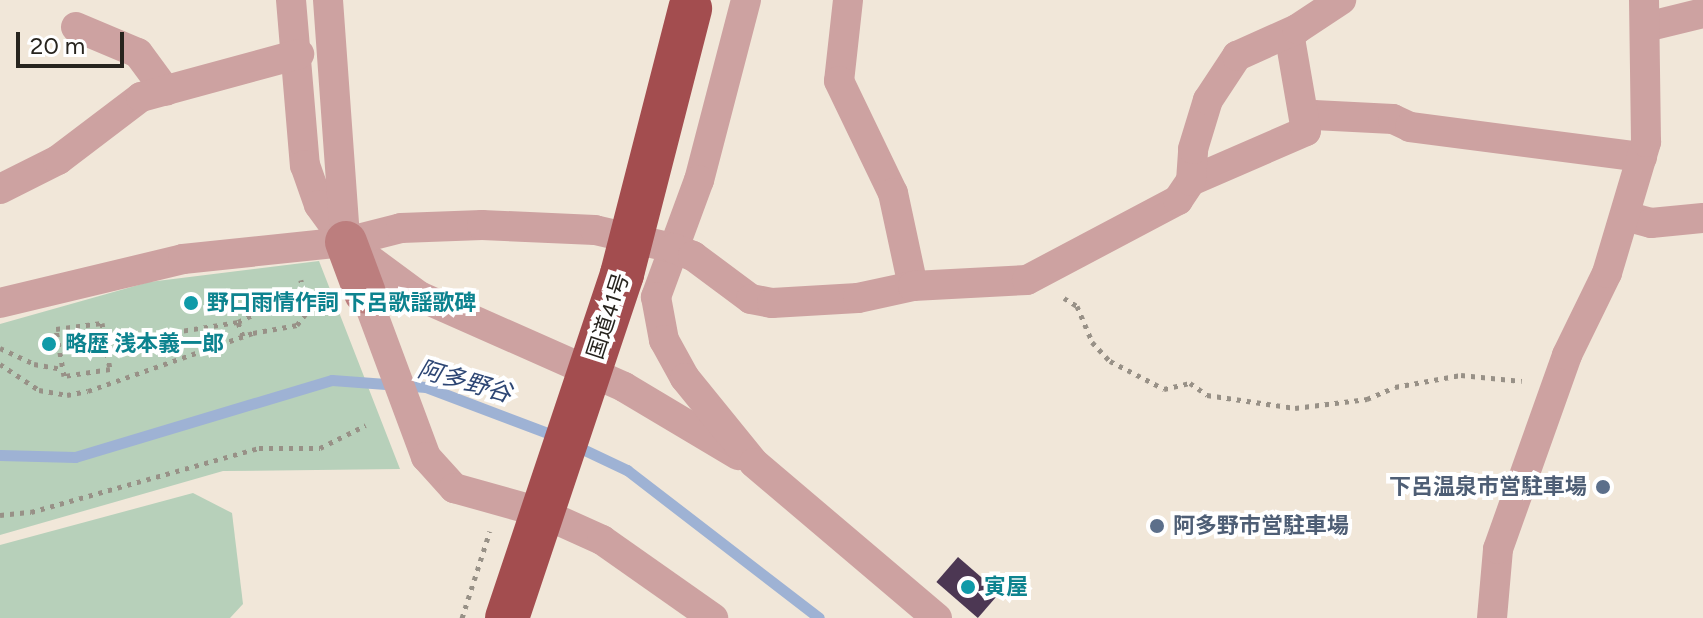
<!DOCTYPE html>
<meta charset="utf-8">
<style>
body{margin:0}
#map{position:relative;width:1703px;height:618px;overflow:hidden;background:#f1e7d9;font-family:Figtree,"Noto Sans JP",sans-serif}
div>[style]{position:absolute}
.green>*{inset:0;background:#b7d0ba}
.stream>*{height:11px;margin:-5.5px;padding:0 5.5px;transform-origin:5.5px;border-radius:5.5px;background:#9eb2d4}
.building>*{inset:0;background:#4c3753;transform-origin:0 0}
.path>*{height:5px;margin-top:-2.5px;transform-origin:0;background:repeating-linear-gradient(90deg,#989187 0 4px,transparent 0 10px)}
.street>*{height:30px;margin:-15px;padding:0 15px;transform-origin:15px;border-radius:15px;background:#cda2a1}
.secondary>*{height:42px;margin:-21px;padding:0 21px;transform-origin:21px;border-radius:21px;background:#bc7e7e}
.highway-bridge>*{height:44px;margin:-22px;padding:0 22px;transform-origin:22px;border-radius:22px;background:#a34d4f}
.dots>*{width:22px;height:22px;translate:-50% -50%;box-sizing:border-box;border:4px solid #fff;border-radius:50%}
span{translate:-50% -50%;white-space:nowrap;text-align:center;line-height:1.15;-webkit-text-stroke:8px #fff;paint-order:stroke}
.culture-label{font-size:22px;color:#0d838f;font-weight:700}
.left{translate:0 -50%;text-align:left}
.street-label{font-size:22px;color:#27241e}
.service-label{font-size:22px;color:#4e5e75;font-weight:700}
.right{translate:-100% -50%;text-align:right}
.water-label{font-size:24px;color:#2d4674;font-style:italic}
.scale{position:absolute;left:16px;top:32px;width:108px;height:36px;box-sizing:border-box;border:4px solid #27241e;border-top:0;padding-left:10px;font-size:24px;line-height:28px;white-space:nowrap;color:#27241e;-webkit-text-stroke:6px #fff;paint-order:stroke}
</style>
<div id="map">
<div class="green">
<i style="clip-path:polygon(319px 261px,400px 469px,223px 471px,0 535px,0 324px,149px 282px)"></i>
<i style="clip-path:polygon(193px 493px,232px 513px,243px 604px,230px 618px,0 618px,0 545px)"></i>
</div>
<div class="stream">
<i style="left:574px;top:445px;width:59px;rotate:25.3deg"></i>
<i style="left:627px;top:470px;width:242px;rotate:37.6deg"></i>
<i style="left:0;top:455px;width:75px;rotate:1.5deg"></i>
<i style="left:75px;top:457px;width:268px;rotate:-16.7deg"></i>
<i style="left:332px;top:380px;width:94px;rotate:4.3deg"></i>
<i style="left:426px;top:387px;width:141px;rotate:20.7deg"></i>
</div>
<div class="building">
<i style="left:958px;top:557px;width:55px;height:33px;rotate:41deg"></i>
</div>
<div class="path">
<i style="left:1064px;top:298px;width:15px;rotate:32deg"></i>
<i style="left:1077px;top:306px;width:39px;rotate:67deg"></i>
<i style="left:1092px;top:342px;width:26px;rotate:47deg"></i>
<i style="left:1110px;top:361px;width:61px;rotate:27.4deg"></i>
<i style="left:1164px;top:389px;width:27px;rotate:-13deg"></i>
<i style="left:1190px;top:383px;width:21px;rotate:35deg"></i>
<i style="left:1207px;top:395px;width:89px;rotate:8.4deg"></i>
<i style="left:1295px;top:408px;width:73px;rotate:-7.1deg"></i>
<i style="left:1367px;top:399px;width:30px;rotate:-23deg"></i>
<i style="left:1395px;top:387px;width:67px;rotate:-10.3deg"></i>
<i style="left:1461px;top:375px;width:61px;rotate:5.6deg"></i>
<i style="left:243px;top:336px;width:15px;rotate:-110deg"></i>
<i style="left:238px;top:322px;width:73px;rotate:-25.9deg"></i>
<i style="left:105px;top:343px;width:26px;rotate:79deg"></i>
<i style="left:110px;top:369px;width:47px;rotate:171.3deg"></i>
<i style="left:64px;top:376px;width:48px;rotate:-99.7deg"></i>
<i style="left:56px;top:329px;width:46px;rotate:-7.4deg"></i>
<i style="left:102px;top:323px;width:20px;rotate:81deg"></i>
<i style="left:105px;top:343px;width:135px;rotate:-9deg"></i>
<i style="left:0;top:348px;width:38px;rotate:25deg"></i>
<i style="left:34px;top:364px;width:28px;rotate:10deg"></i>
<i style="left:0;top:364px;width:47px;rotate:33.7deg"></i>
<i style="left:39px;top:390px;width:28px;rotate:10deg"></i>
<i style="left:67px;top:395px;width:21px;rotate:-11deg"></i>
<i style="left:88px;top:391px;width:175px;rotate:-19.4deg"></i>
<i style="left:253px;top:333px;width:45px;rotate:-10.3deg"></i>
<i style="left:297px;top:325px;width:18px;rotate:-52deg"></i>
<i style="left:308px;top:311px;width:32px;rotate:-103deg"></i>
<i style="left:0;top:515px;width:31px;rotate:-6deg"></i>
<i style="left:31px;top:512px;width:237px;rotate:-15.7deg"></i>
<i style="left:259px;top:448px;width:61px"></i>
<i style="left:320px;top:448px;width:51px;rotate:-26.6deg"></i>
<i style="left:462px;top:618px;width:91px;rotate:-72.2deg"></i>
</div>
<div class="street">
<i style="left:291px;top:0;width:166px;rotate:85.2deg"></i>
<i style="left:305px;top:165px;width:42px;rotate:70.7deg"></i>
<i style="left:319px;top:205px;width:46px;rotate:53.9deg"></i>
<i style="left:346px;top:242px;width:91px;rotate:36.5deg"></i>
<i style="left:419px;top:296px;width:224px;rotate:23.9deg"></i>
<i style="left:624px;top:387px;width:133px;rotate:30.8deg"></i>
<i style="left:328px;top:0;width:237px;rotate:85.9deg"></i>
<i style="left:746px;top:0;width:186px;rotate:104.6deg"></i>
<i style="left:699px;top:180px;width:125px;rotate:110.2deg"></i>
<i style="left:656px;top:297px;width:44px;rotate:79.5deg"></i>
<i style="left:664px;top:340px;width:43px;rotate:61.1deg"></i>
<i style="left:685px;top:378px;width:109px;rotate:50.9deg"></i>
<i style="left:754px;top:463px;width:240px;rotate:40.3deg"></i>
<i style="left:848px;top:0;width:81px;rotate:96.3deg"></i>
<i style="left:839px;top:81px;width:124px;rotate:64.3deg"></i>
<i style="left:893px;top:193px;width:95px;rotate:77.9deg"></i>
<i style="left:76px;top:27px;width:67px;rotate:22.8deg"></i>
<i style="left:138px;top:53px;width:47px;rotate:53.6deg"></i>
<i style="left:1646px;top:27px;width:59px;rotate:-13.8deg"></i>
<i style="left:1307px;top:121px;width:9px;rotate:-41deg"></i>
<i style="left:1314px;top:115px;width:79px;rotate:2.9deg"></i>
<i style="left:1393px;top:119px;width:19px;rotate:25deg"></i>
<i style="left:1410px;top:127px;width:234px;rotate:7.4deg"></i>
<i style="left:1191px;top:181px;width:125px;rotate:-23.5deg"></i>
<i style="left:1306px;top:131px;width:99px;rotate:-99.8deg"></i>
<i style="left:0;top:189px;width:65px;rotate:-26.6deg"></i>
<i style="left:58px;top:160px;width:104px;rotate:-37.2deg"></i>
<i style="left:141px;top:97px;width:164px;rotate:-15.2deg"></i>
<i style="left:1625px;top:216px;width:27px;rotate:15deg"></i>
<i style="left:1651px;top:223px;width:52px;rotate:-5.5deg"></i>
<i style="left:365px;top:293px;width:175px;rotate:69.6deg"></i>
<i style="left:426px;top:457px;width:42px;rotate:47.9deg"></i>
<i style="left:454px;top:488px;width:89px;rotate:15.6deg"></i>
<i style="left:540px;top:512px;width:68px;rotate:24.3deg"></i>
<i style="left:602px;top:540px;width:136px;rotate:35.1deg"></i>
<i style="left:0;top:303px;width:188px;rotate:-13.5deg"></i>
<i style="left:183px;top:259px;width:164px;rotate:-6deg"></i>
<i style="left:346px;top:242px;width:57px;rotate:-14.3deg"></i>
<i style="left:401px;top:228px;width:81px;rotate:-2.1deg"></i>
<i style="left:482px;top:225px;width:113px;rotate:2.5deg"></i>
<i style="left:595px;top:230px;width:80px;rotate:13deg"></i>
<i style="left:673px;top:248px;width:22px;rotate:22deg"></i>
<i style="left:693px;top:256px;width:72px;rotate:36.6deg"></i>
<i style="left:751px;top:299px;width:21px;rotate:11deg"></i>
<i style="left:772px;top:303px;width:86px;rotate:-3.3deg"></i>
<i style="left:858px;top:298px;width:56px;rotate:-12.3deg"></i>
<i style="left:913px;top:286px;width:114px;rotate:-3deg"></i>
<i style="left:1027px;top:280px;width:171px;rotate:-27.9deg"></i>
<i style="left:1178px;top:200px;width:23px;rotate:-56deg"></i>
<i style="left:1191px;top:181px;width:32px;rotate:-86deg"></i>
<i style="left:1193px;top:149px;width:51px;rotate:-73deg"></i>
<i style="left:1208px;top:100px;width:53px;rotate:-56.6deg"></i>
<i style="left:1237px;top:56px;width:66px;rotate:-24.2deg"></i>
<i style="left:1297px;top:29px;width:53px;rotate:-33.4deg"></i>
<i style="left:1492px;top:618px;width:69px;rotate:-85deg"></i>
<i style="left:1498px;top:549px;width:206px;rotate:-70.4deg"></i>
<i style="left:1567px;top:355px;width:91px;rotate:-64deg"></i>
<i style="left:1607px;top:273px;width:137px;rotate:-73.4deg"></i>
<i style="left:1646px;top:142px;width:142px;rotate:-90.8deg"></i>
</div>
<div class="secondary">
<i style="left:346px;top:242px;width:54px;rotate:69.6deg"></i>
</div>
<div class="highway-bridge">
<i style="left:507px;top:618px;width:363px;rotate:-71.5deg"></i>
<i style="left:622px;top:274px;width:274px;rotate:-75.6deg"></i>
</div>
<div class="dots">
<i style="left:191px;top:303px;background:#0f9aa8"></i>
<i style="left:49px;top:344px;background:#0f9aa8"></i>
<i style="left:1603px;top:487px;background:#5c6f8a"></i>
<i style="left:1157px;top:526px;background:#5c6f8a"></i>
<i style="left:968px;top:587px;background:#0f9aa8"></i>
</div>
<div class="culture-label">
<span class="left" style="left:207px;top:303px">野口雨情作詞 下呂歌謡歌碑</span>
<span class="left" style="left:65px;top:344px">略歴 浅本義一郎</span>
<span class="left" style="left:984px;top:587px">寅屋</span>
</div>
<div class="street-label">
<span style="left:608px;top:316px;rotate:-72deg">国道41号</span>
</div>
<div class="service-label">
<span class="right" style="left:1587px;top:487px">下呂温泉市営駐車場</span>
<span class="left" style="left:1173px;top:526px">阿多野市営駐車場</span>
</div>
<div class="water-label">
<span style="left:465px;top:381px;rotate:16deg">阿多野谷</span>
</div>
<div class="scale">20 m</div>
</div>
